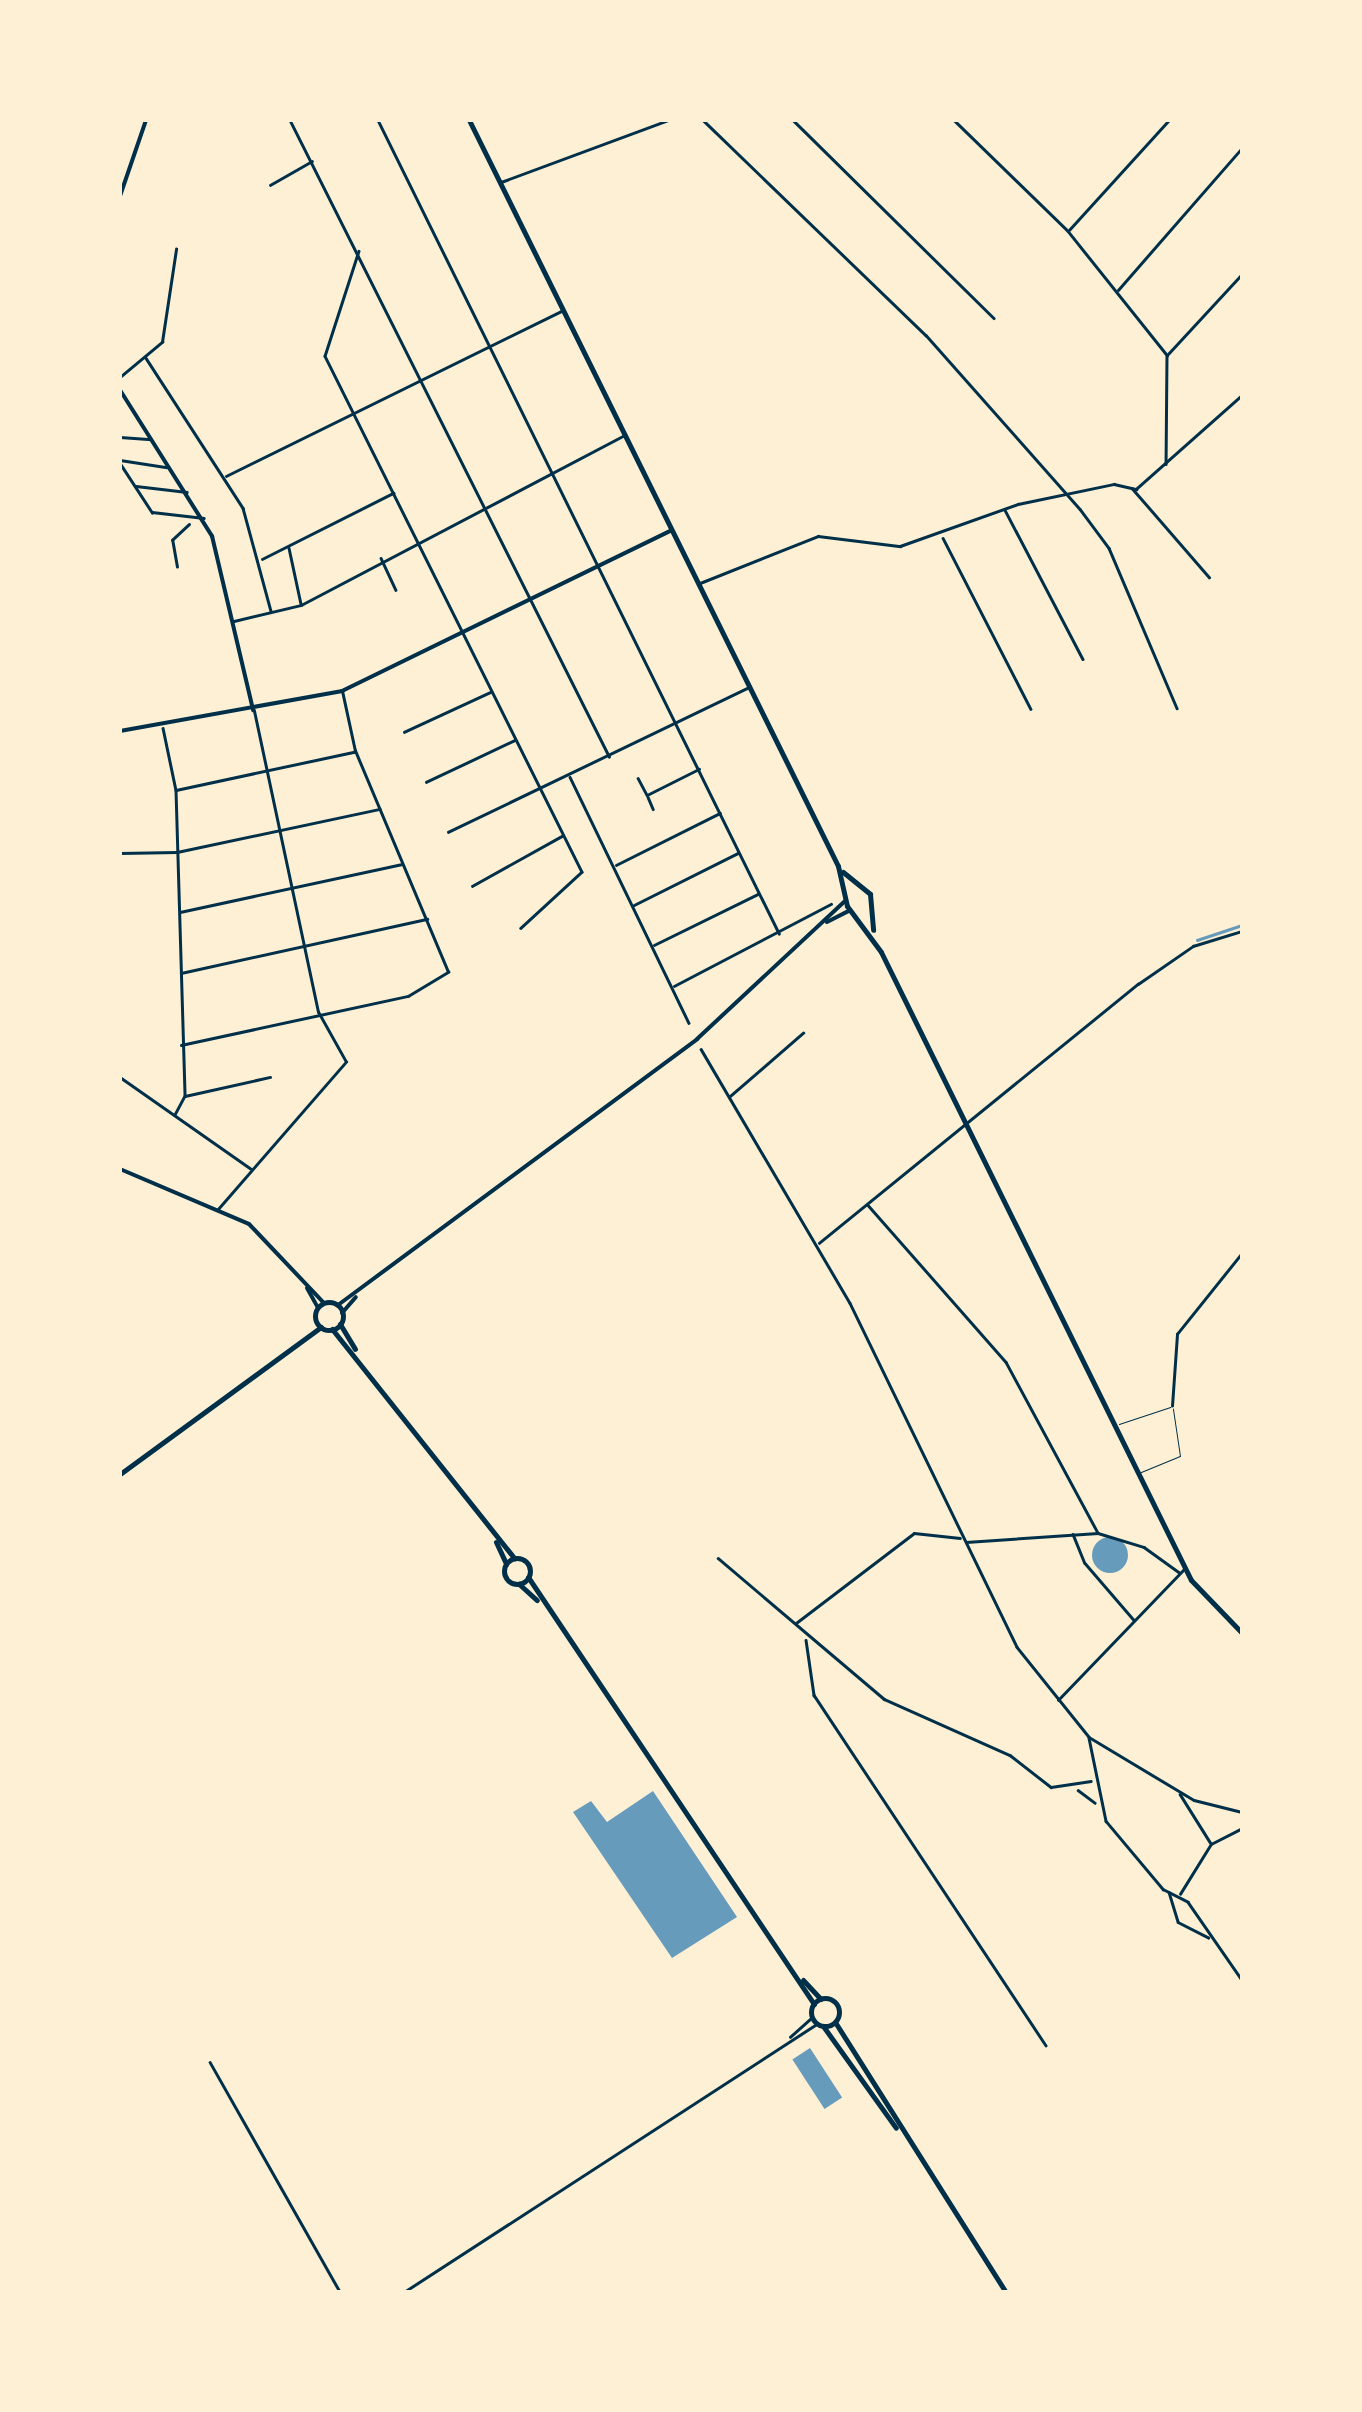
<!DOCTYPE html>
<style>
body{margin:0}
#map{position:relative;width:1362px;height:2412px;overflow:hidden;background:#fdf0d5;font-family:"Sofia Sans Condensed",sans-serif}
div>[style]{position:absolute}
.water>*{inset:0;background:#669bbc;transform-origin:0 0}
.round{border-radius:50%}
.stream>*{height:2.5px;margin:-1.25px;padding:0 1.25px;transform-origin:1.25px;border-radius:1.25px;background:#669bbc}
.service>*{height:1px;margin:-0.5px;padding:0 0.5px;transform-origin:0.5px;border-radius:0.5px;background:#003049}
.minor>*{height:2.5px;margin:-1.25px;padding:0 1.25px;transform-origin:1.25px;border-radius:1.25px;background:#003049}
.tertiary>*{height:4px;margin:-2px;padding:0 2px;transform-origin:2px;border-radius:2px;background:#003049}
.secondary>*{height:4px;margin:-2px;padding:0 2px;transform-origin:2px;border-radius:2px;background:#003049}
.primary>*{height:5px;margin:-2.5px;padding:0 2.5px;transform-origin:2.5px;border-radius:2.5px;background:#003049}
.primary>.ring{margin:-2.5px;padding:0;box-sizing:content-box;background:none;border:5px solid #003049;border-radius:50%}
span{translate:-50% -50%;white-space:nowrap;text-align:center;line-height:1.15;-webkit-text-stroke:9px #fdf0d5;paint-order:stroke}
.frame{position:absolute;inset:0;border:122px solid #fdf0d5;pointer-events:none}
</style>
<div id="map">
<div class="water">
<i class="round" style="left:1092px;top:1537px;width:36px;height:36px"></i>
<i style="clip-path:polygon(653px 1791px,737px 1917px,672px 1958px,573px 1812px,591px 1801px,607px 1822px)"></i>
<i style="left:810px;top:2048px;width:59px;height:21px;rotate:57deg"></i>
</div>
<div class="stream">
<i style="left:1197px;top:940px;width:47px;rotate:-18.4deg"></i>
</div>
<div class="service">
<i style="left:1119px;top:1424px;width:54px;rotate:-18.4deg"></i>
<i style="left:1141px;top:1472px;width:42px;rotate:-22.3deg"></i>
<i style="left:1180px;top:1456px;width:48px;rotate:-98.5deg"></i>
</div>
<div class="minor">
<i style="left:290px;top:120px;width:712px;rotate:63.36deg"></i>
<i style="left:378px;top:120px;width:907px;rotate:63.75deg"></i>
<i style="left:703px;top:120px;width:310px;rotate:44deg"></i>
<i style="left:926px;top:335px;width:232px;rotate:48.5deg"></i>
<i style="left:1080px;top:509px;width:49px;rotate:53.4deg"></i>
<i style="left:1109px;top:548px;width:174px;rotate:67deg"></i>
<i style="left:793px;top:120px;width:282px;rotate:44.6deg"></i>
<i style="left:954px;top:120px;width:159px;rotate:44.2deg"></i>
<i style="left:1068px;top:231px;width:159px;rotate:51.4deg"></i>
<i style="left:1167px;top:355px;width:109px;rotate:90.5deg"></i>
<i style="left:501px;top:182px;width:179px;rotate:-20.3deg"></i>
<i style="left:270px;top:185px;width:48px;rotate:-29.7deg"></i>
<i style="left:1069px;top:230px;width:149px;rotate:-47.7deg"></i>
<i style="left:359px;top:251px;width:110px;rotate:107.9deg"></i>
<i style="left:325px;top:356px;width:576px;rotate:63.52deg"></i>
<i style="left:582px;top:872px;width:83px;rotate:137.4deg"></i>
<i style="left:1118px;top:290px;width:189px;rotate:-48.9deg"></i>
<i style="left:1168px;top:354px;width:109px;rotate:-47.2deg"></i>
<i style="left:146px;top:358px;width:179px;rotate:57.1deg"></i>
<i style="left:243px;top:508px;width:107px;rotate:74.8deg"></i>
<i style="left:120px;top:377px;width:55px;rotate:-39.8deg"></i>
<i style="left:162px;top:342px;width:94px;rotate:-81.4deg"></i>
<i style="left:120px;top:437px;width:31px;rotate:4deg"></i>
<i style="left:120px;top:460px;width:47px;rotate:8.7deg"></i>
<i style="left:120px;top:463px;width:59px;rotate:56.9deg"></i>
<i style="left:152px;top:512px;width:52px;rotate:6.6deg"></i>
<i style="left:226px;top:476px;width:373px;rotate:-26.2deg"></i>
<i style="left:136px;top:486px;width:51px;rotate:6.7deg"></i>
<i style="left:1132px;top:488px;width:118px;rotate:49.1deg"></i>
<i style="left:1005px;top:510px;width:168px;rotate:62.4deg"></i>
<i style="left:943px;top:538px;width:192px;rotate:62.8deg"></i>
<i style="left:289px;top:548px;width:57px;rotate:77.9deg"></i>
<i style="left:381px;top:558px;width:35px;rotate:65deg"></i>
<i style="left:262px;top:559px;width:147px;rotate:-26.7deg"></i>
<i style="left:177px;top:567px;width:27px;rotate:-100deg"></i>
<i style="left:172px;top:540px;width:23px;rotate:-43deg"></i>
<i style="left:700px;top:583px;width:127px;rotate:-21.7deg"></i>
<i style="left:818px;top:536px;width:83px;rotate:7deg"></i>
<i style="left:900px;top:546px;width:125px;rotate:-19.6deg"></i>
<i style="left:1018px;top:504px;width:98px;rotate:-11.8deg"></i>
<i style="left:1114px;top:484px;width:23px;rotate:13deg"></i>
<i style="left:1136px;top:489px;width:142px;rotate:-41.6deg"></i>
<i style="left:234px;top:621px;width:69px;rotate:-13.4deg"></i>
<i style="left:301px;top:605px;width:364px;rotate:-27.7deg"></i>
<i style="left:163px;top:728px;width:63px;rotate:78.2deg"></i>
<i style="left:176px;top:790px;width:306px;rotate:88.3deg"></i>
<i style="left:185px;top:1096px;width:21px;rotate:118deg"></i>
<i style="left:404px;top:732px;width:95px;rotate:-24.9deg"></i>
<i style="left:570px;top:777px;width:273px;rotate:64.2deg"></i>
<i style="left:638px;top:778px;width:19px;rotate:62deg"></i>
<i style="left:647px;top:795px;width:58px;rotate:-26.6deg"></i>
<i style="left:426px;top:782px;width:98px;rotate:-25.3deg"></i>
<i style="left:176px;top:790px;width:182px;rotate:-12.1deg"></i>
<i style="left:648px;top:797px;width:13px;rotate:67deg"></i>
<i style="left:448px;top:832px;width:334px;rotate:-25.7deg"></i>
<i style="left:120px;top:853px;width:57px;rotate:-1deg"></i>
<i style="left:177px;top:852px;width:207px;rotate:-12deg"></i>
<i style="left:616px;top:865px;width:116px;rotate:-26.6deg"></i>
<i style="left:472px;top:886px;width:103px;rotate:-29.1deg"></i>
<i style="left:634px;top:905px;width:116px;rotate:-26.6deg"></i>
<i style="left:180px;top:912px;width:227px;rotate:-12.2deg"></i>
<i style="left:654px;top:945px;width:116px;rotate:-26.1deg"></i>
<i style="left:181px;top:973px;width:252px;rotate:-12.4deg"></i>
<i style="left:674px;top:986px;width:177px;rotate:-27.6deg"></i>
<i style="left:181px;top:1045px;width:232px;rotate:-12.2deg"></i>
<i style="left:408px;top:996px;width:47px;rotate:-31deg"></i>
<i style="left:448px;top:972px;width:240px;rotate:-112.8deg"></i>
<i style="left:355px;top:751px;width:61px;rotate:-102.2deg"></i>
<i style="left:701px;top:1049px;width:294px;rotate:59.6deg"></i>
<i style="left:850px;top:1303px;width:382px;rotate:64.1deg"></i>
<i style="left:1017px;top:1647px;width:115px;rotate:51.3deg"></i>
<i style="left:1089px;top:1737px;width:122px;rotate:31deg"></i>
<i style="left:1194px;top:1800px;width:49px;rotate:14deg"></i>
<i style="left:120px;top:1077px;width:159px;rotate:35deg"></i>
<i style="left:185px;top:1096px;width:87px;rotate:-12.6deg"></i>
<i style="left:729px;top:1097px;width:98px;rotate:-40.9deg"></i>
<i style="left:868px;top:1205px;width:209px;rotate:48.7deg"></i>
<i style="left:1006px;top:1362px;width:194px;rotate:61.7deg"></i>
<i style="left:218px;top:1209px;width:195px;rotate:-49deg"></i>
<i style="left:346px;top:1062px;width:57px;rotate:-119.2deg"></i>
<i style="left:318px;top:1012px;width:308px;rotate:-102deg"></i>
<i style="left:819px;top:1243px;width:411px;rotate:-39.1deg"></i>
<i style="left:1138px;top:984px;width:67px;rotate:-34.6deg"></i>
<i style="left:1193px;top:946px;width:51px;rotate:-17deg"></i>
<i style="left:1172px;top:1406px;width:72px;rotate:-86deg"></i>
<i style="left:1177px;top:1334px;width:104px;rotate:-51.3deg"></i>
<i style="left:1073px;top:1534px;width:31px;rotate:68deg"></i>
<i style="left:1085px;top:1563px;width:75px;rotate:49.3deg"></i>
<i style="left:966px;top:1542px;width:132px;rotate:-3.9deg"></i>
<i style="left:1098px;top:1533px;width:48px;rotate:16.9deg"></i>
<i style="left:1144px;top:1547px;width:44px;rotate:35.8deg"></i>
<i style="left:718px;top:1558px;width:218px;rotate:40.3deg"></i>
<i style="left:884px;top:1699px;width:138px;rotate:24deg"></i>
<i style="left:1010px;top:1755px;width:52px;rotate:38deg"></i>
<i style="left:1051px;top:1787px;width:40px;rotate:-8.5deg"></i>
<i style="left:796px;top:1623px;width:148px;rotate:-37.3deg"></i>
<i style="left:914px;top:1533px;width:46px;rotate:6.2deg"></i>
<i style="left:806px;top:1640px;width:56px;rotate:81.7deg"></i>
<i style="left:814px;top:1695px;width:420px;rotate:56.5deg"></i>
<i style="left:1058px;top:1700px;width:182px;rotate:-46.1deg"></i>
<i style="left:1089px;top:1738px;width:85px;rotate:78.4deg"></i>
<i style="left:1106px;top:1821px;width:89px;rotate:50deg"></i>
<i style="left:1163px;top:1889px;width:28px;rotate:27deg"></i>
<i style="left:1188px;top:1902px;width:95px;rotate:55.3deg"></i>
<i style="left:1078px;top:1790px;width:21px;rotate:37deg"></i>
<i style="left:1180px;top:1794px;width:57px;rotate:58deg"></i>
<i style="left:1169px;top:1892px;width:31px;rotate:73deg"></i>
<i style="left:1178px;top:1922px;width:34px;rotate:27deg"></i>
<i style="left:1180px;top:1894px;width:59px;rotate:-58.2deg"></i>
<i style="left:1211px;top:1844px;width:35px;rotate:-27deg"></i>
<i style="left:790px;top:2037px;width:30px;rotate:-42deg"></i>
<i style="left:210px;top:2062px;width:264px;rotate:60.5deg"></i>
<i style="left:404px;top:2292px;width:492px;rotate:-33deg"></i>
</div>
<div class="tertiary">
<i style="left:120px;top:196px;width:80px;rotate:-71.1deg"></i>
<i style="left:120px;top:390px;width:173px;rotate:57.8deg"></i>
<i style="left:212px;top:536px;width:179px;rotate:76.7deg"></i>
<i style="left:120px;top:731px;width:226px;rotate:-10.2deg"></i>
<i style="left:342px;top:691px;width:367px;rotate:-26deg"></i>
<i style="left:120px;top:1169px;width:140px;rotate:23.1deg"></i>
<i style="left:249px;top:1224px;width:109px;rotate:46.5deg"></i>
<i style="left:307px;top:1288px;width:23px;rotate:61deg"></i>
</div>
<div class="secondary">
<i style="left:827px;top:922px;width:25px;rotate:-27deg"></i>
<i style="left:338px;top:1305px;width:447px;rotate:-36.5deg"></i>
<i style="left:697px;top:1039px;width:202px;rotate:-43deg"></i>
<i style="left:342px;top:1313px;width:21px;rotate:-49deg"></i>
</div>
<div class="primary">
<i style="left:469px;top:120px;width:832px;rotate:63.68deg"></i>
<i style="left:838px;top:866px;width:41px;rotate:77.3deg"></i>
<i style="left:847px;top:906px;width:57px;rotate:53.5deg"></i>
<i style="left:881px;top:952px;width:700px;rotate:63.73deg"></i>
<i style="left:1191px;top:1580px;width:74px;rotate:46.1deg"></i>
<i style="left:843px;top:872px;width:35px;rotate:39deg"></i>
<i style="left:870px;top:894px;width:36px;rotate:85deg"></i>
<i class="ring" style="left:315px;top:1302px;width:23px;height:23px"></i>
<i style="left:340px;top:1324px;width:29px;rotate:59deg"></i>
<i style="left:332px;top:1329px;width:293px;rotate:51.5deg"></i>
<i style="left:120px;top:1474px;width:249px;rotate:-36.2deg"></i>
<i style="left:496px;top:1542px;width:23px;rotate:65deg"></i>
<i class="ring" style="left:504px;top:1558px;width:21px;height:21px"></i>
<i style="left:528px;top:1577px;width:514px;rotate:56.19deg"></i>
<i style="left:519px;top:1584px;width:24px;rotate:42deg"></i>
<i style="left:803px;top:1980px;width:26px;rotate:47deg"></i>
<i class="ring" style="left:811px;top:1998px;width:23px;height:23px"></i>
<i style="left:835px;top:2022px;width:320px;rotate:57.7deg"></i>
<i style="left:823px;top:2026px;width:125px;rotate:54.4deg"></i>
</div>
<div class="frame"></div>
</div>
